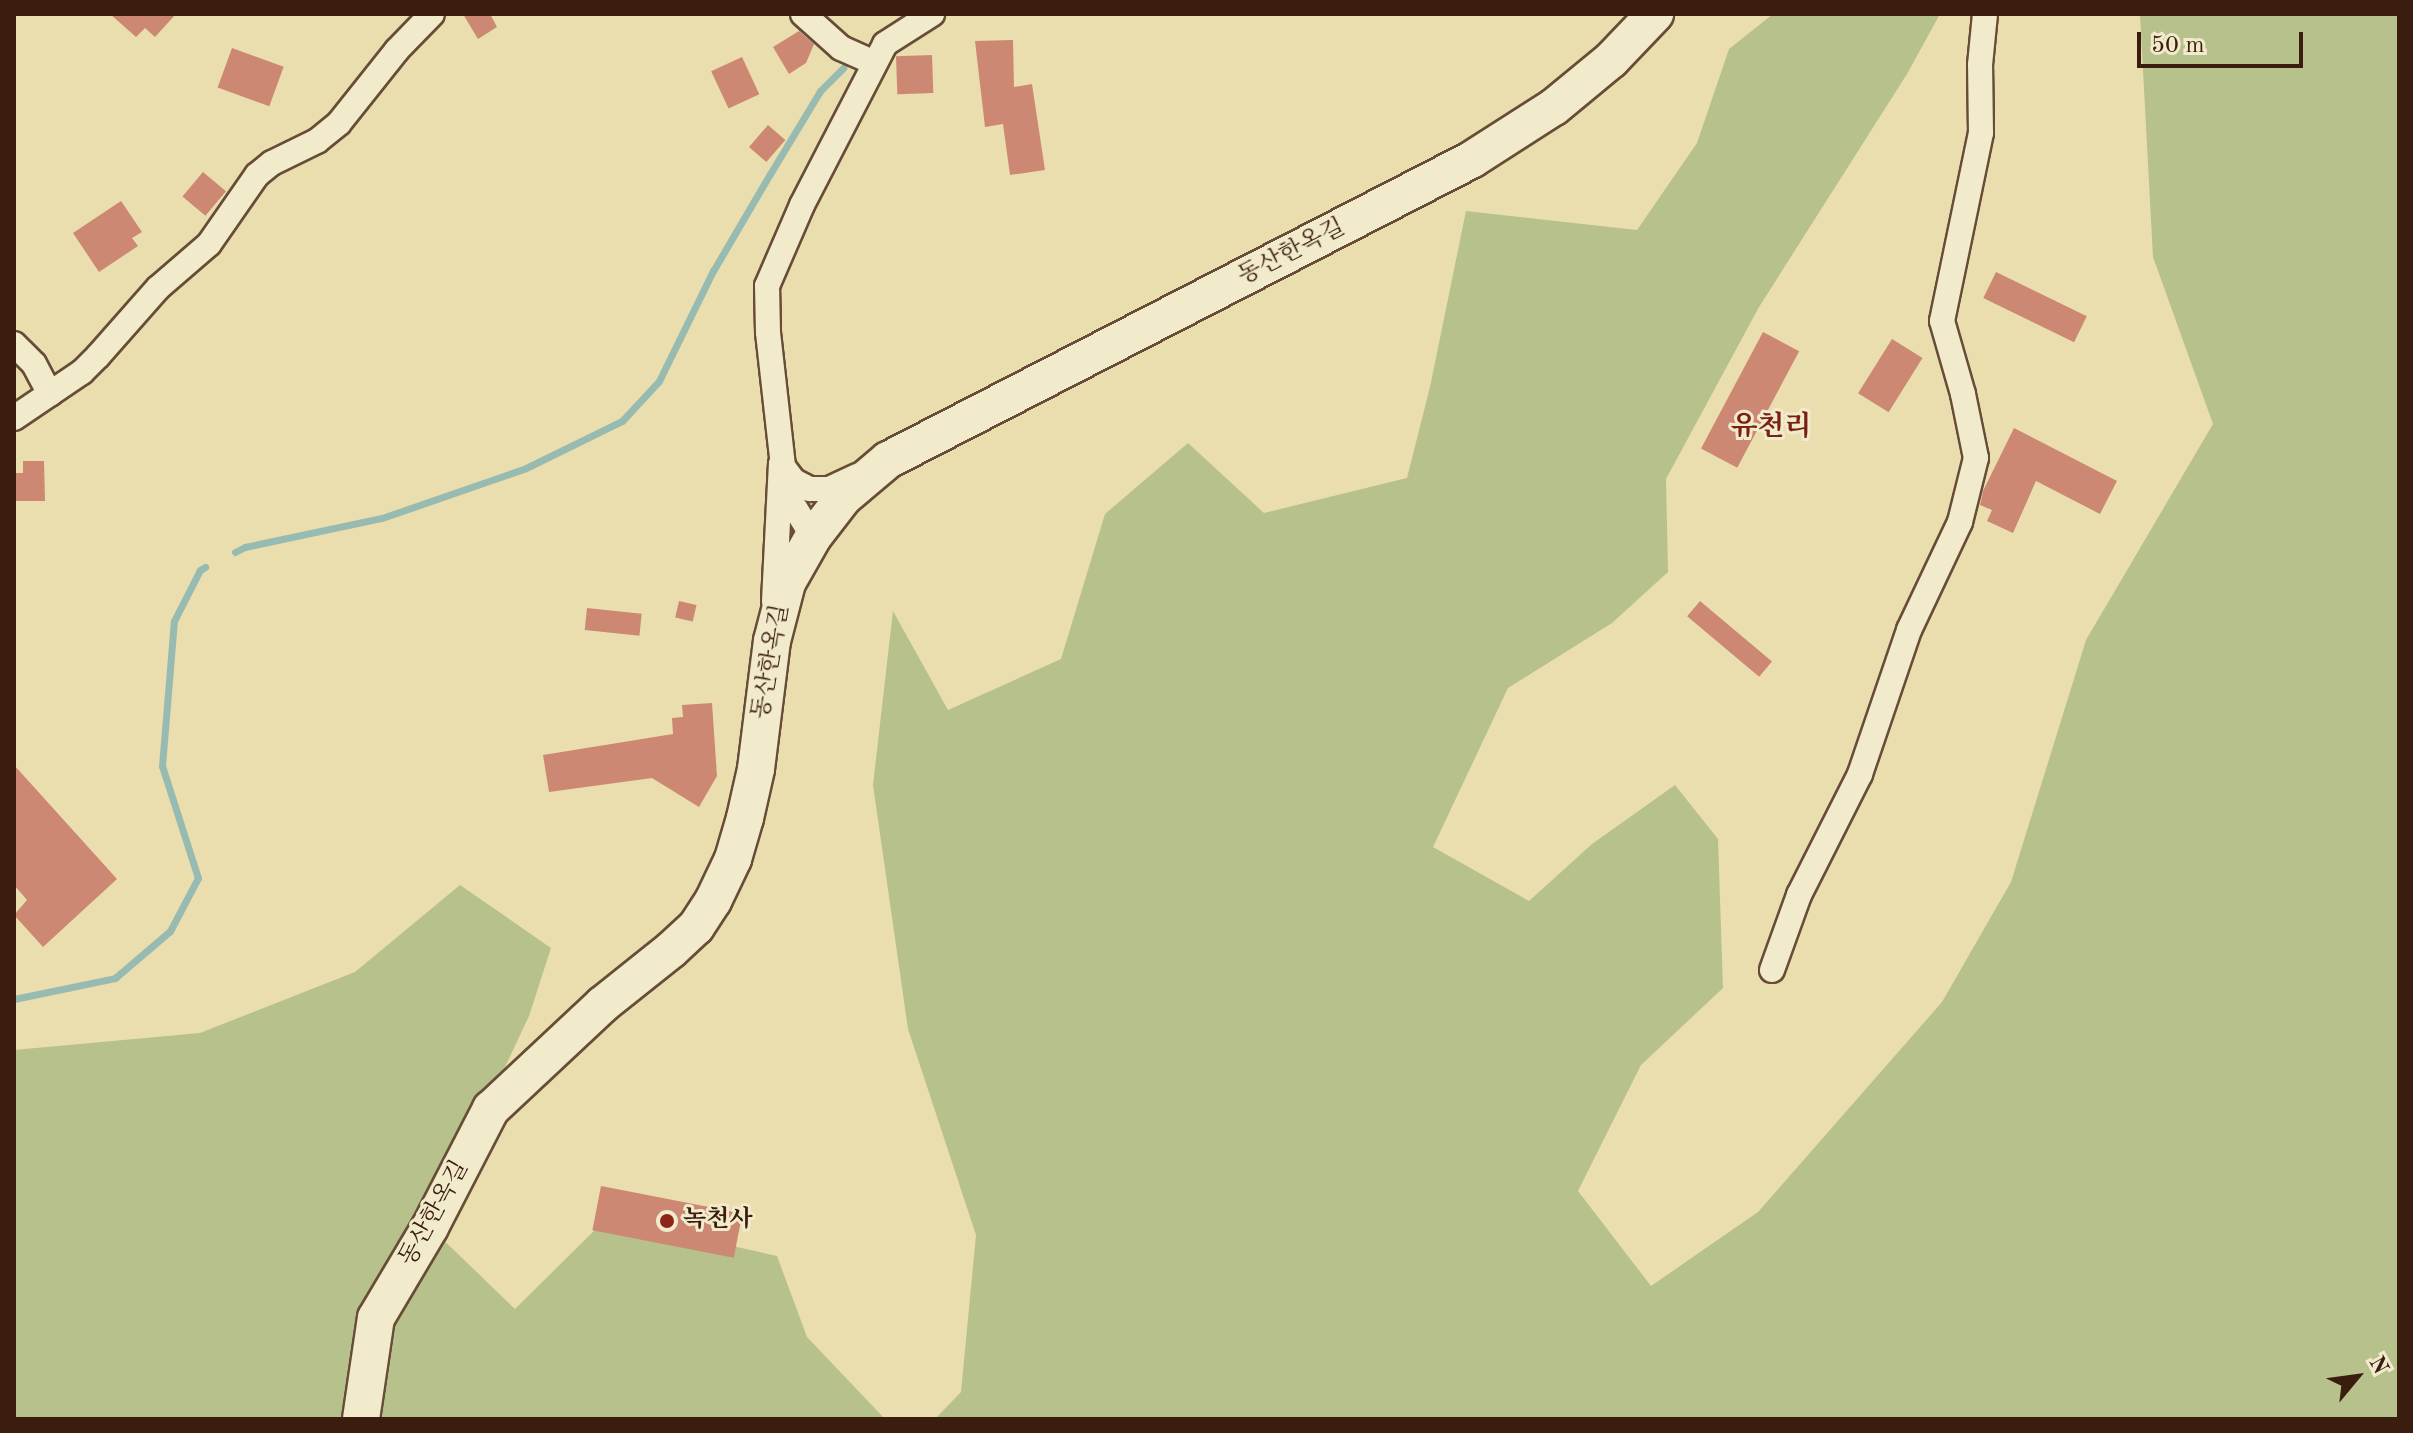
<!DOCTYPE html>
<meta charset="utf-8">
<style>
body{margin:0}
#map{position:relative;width:2413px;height:1433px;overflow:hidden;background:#eadeaf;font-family:"Old Standard TT","Noto Serif KR",serif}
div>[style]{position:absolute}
.green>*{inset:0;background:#b6c18c}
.stream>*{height:7px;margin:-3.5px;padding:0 3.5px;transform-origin:3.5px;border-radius:3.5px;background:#98bbb1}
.building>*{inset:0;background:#cc8873;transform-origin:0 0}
.roads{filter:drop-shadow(2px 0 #674d37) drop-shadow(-2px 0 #674d37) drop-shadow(0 2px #674d37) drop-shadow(0 -2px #674d37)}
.street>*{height:24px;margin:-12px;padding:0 12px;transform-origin:12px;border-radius:12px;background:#f1eacb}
.secondary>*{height:36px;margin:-18px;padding:0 18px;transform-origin:18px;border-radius:18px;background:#f1eacb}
.dots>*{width:22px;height:22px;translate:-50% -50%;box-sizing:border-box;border:4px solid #f1eacb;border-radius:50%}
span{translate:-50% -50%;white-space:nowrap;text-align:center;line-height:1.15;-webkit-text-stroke:6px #f1eacb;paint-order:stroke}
.street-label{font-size:24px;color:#3b1d0f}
.poi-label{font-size:24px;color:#3b1d0f;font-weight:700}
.left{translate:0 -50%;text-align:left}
.quarter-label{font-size:28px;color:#7a1f14;font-weight:700}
.frame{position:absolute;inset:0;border:16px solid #3b1d0f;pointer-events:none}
.north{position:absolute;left:2317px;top:1337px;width:80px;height:80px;-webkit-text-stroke:6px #f1eacb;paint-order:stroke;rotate:61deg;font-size:22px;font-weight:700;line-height:32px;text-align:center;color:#3b1d0f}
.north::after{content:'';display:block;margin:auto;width:28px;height:36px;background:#3b1d0f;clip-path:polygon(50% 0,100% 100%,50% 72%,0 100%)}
.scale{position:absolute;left:2137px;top:32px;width:166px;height:36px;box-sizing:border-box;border:4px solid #3b1d0f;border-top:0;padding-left:10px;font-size:24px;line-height:28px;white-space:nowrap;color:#3b1d0f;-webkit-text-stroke:6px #f1eacb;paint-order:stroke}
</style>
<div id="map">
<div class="green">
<i style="clip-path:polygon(1773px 14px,1940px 14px,1907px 74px,1759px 307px,1666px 479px,1668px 572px,1612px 623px,1508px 688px,1433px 847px,1529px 901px,1592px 844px,1675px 785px,1718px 839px,1723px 988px,1641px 1065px,1578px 1191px,1651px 1286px,1758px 1212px,1942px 1002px,2011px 882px,2086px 640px,2213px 424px,2153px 257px,2140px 14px,2399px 14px,2399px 1419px,935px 1419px,961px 1392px,976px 1235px,908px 1029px,873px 785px,893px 611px,948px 710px,1061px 659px,1105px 514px,1188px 443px,1264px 513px,1407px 478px,1430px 387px,1466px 211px,1637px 230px,1697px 143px,1729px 49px)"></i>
<i style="clip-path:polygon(460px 885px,551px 948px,529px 1016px,430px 1227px,515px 1309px,607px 1218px,777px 1256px,807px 1337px,885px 1419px,14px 1419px,14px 1050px,200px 1033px,355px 972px)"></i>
</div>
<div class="stream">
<i style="left:235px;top:552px;width:11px;rotate:-27deg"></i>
<i style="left:245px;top:547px;width:140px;rotate:-12deg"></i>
<i style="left:382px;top:518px;width:152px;rotate:-19.1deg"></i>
<i style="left:526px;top:468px;width:107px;rotate:-26.1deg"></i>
<i style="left:622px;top:421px;width:54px;rotate:-47.2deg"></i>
<i style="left:659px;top:381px;width:123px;rotate:-63.9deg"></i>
<i style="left:713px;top:271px;width:113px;rotate:-59.6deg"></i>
<i style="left:770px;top:174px;width:97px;rotate:-58.9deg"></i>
<i style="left:820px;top:91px;width:33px;rotate:-45deg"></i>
<i style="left:14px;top:999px;width:103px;rotate:-11.7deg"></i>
<i style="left:115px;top:978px;width:72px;rotate:-40.5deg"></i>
<i style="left:170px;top:931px;width:60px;rotate:-62.2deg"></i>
<i style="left:198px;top:878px;width:118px;rotate:-107.8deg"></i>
<i style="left:162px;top:766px;width:145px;rotate:-85.3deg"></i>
<i style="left:174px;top:621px;width:57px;rotate:-63deg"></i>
<i style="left:200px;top:570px;width:6px;rotate:-31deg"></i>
</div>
<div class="building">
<i style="clip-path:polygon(110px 14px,176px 14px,155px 37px,145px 28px,136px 37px)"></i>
<i style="clip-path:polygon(463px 14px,490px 14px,497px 27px,478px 39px)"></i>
<i style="clip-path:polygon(799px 31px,814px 44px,806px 63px,789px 74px,773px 47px)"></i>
<i style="clip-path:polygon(1013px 40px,1014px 87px,1032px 84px,1045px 170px,1010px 175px,1003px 124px,985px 127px,975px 41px)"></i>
<i style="left:232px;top:48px;width:55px;height:42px;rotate:20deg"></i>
<i style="left:932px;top:55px;width:38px;height:36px;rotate:88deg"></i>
<i style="left:742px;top:57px;width:41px;height:34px;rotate:65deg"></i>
<i style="left:768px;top:125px;width:23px;height:29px;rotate:41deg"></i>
<i style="left:203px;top:172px;width:30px;height:32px;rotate:40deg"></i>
<i style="clip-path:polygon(121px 201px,142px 232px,132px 238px,138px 246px,99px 272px,73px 233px)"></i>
<i style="left:1996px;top:272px;width:101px;height:29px;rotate:26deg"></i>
<i style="left:1763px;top:332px;width:41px;height:132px;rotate:28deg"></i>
<i style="left:1892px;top:339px;width:36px;height:64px;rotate:32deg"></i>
<i style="clip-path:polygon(2014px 428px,2117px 481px,2100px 514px,2036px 481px,2013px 533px,1987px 521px,1992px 510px,1980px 505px,1983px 491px)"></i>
<i style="clip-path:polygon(23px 461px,44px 461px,45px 501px,14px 501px,14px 473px,23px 473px)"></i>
<i style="left:679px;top:601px;width:18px;height:17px;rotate:13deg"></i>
<i style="left:1700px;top:601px;width:94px;height:20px;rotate:40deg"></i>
<i style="left:587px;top:608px;width:55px;height:22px;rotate:6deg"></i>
<i style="clip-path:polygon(712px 703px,717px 776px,699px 807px,652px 778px,549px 792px,543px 755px,673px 734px,672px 718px,683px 717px,682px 705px)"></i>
<i style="clip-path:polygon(14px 765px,117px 879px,43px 947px,14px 915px,27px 900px,14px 885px)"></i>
<i style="left:601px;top:1186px;width:144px;height:45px;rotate:11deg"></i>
</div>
<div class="roads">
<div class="street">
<i style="left:803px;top:14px;width:51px;rotate:41.8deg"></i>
<i style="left:841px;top:48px;width:36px;rotate:24deg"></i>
<i style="left:14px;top:344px;width:28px;rotate:45deg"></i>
<i style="left:34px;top:364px;width:34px;rotate:62deg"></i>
<i style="left:14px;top:418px;width:82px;rotate:-34.1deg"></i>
<i style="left:82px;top:372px;width:23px;rotate:-45deg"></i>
<i style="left:98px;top:356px;width:91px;rotate:-48.6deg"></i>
<i style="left:158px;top:288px;width:67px;rotate:-40.8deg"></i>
<i style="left:209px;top:244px;width:84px;rotate:-55.2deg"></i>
<i style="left:257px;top:175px;width:19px;rotate:-39deg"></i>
<i style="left:272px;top:163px;width:50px;rotate:-26.1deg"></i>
<i style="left:317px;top:141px;width:28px;rotate:-39deg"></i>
<i style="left:339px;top:123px;width:93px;rotate:-51.5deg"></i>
<i style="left:397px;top:50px;width:50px;rotate:-45.8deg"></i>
<i style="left:813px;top:537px;width:52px;rotate:-121.5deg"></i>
<i style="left:786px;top:493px;width:162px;rotate:-96.4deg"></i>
<i style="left:768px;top:332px;width:46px;rotate:-91.2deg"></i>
<i style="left:767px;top:286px;width:88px;rotate:-66.6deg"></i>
<i style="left:802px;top:205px;width:181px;rotate:-62.7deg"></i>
<i style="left:885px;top:44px;width:56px;rotate:-32.6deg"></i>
<i style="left:774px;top:601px;width:137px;rotate:-87.1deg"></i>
<i style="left:781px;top:464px;width:21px;rotate:53deg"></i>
<i style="left:794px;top:481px;width:18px;rotate:27deg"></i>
<i style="left:810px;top:489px;width:19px"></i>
<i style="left:829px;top:489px;width:31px;rotate:-25deg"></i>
<i style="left:1772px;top:970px;width:80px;rotate:-70.2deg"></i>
<i style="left:1799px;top:895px;width:136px;rotate:-63.2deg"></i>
<i style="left:1860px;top:774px;width:152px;rotate:-71.2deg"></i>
<i style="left:1909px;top:630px;width:119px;rotate:-64.7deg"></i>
<i style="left:1960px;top:522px;width:66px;rotate:-76deg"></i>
<i style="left:1976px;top:458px;width:65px;rotate:-101.5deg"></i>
<i style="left:1963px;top:394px;width:76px;rotate:-106deg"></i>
<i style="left:1942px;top:321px;width:192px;rotate:-78.3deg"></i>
<i style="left:1981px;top:133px;width:68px;rotate:-90.8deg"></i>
<i style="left:1980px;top:65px;width:51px;rotate:-84.4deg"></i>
</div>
<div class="secondary">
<i style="left:361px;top:1419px;width:102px;rotate:-81.6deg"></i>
<i style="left:376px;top:1318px;width:106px;rotate:-59.3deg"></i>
<i style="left:430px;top:1227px;width:133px;rotate:-62.7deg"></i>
<i style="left:491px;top:1109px;width:152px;rotate:-43.1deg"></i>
<i style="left:602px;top:1005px;width:88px;rotate:-38.6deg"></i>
<i style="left:671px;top:950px;width:34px;rotate:-43deg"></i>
<i style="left:696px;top:927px;width:31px;rotate:-57deg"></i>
<i style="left:713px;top:901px;width:47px;rotate:-64.5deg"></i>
<i style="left:733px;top:859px;width:43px;rotate:-73.7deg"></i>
<i style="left:745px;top:818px;width:50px;rotate:-77.3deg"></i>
<i style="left:756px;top:769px;width:129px;rotate:-82.9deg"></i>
<i style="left:772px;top:641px;width:60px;rotate:-75.5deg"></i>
<i style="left:787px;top:583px;width:53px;rotate:-60.5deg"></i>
<i style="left:813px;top:537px;width:49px;rotate:-52.4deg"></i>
<i style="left:843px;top:498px;width:59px;rotate:-40.2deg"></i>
<i style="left:888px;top:460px;width:656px;rotate:-27.23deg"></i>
<i style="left:1471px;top:160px;width:98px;rotate:-32.6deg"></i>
<i style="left:1554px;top:107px;width:74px;rotate:-39.5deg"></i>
<i style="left:1611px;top:60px;width:64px;rotate:-46.3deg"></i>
</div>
</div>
<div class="dots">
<i style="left:667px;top:1221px;background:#8f2418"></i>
</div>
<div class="street-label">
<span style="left:1292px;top:253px;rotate:-27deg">동산한옥길</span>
<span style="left:772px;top:662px;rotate:-80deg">동산한옥길</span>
<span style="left:435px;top:1214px;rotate:-61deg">동산한옥길</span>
</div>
<div class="poi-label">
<span class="left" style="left:683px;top:1221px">녹천사</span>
</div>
<div class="quarter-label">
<span style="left:1771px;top:428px">유천리</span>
</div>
<div class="frame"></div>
<div class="north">N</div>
<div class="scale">50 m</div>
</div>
